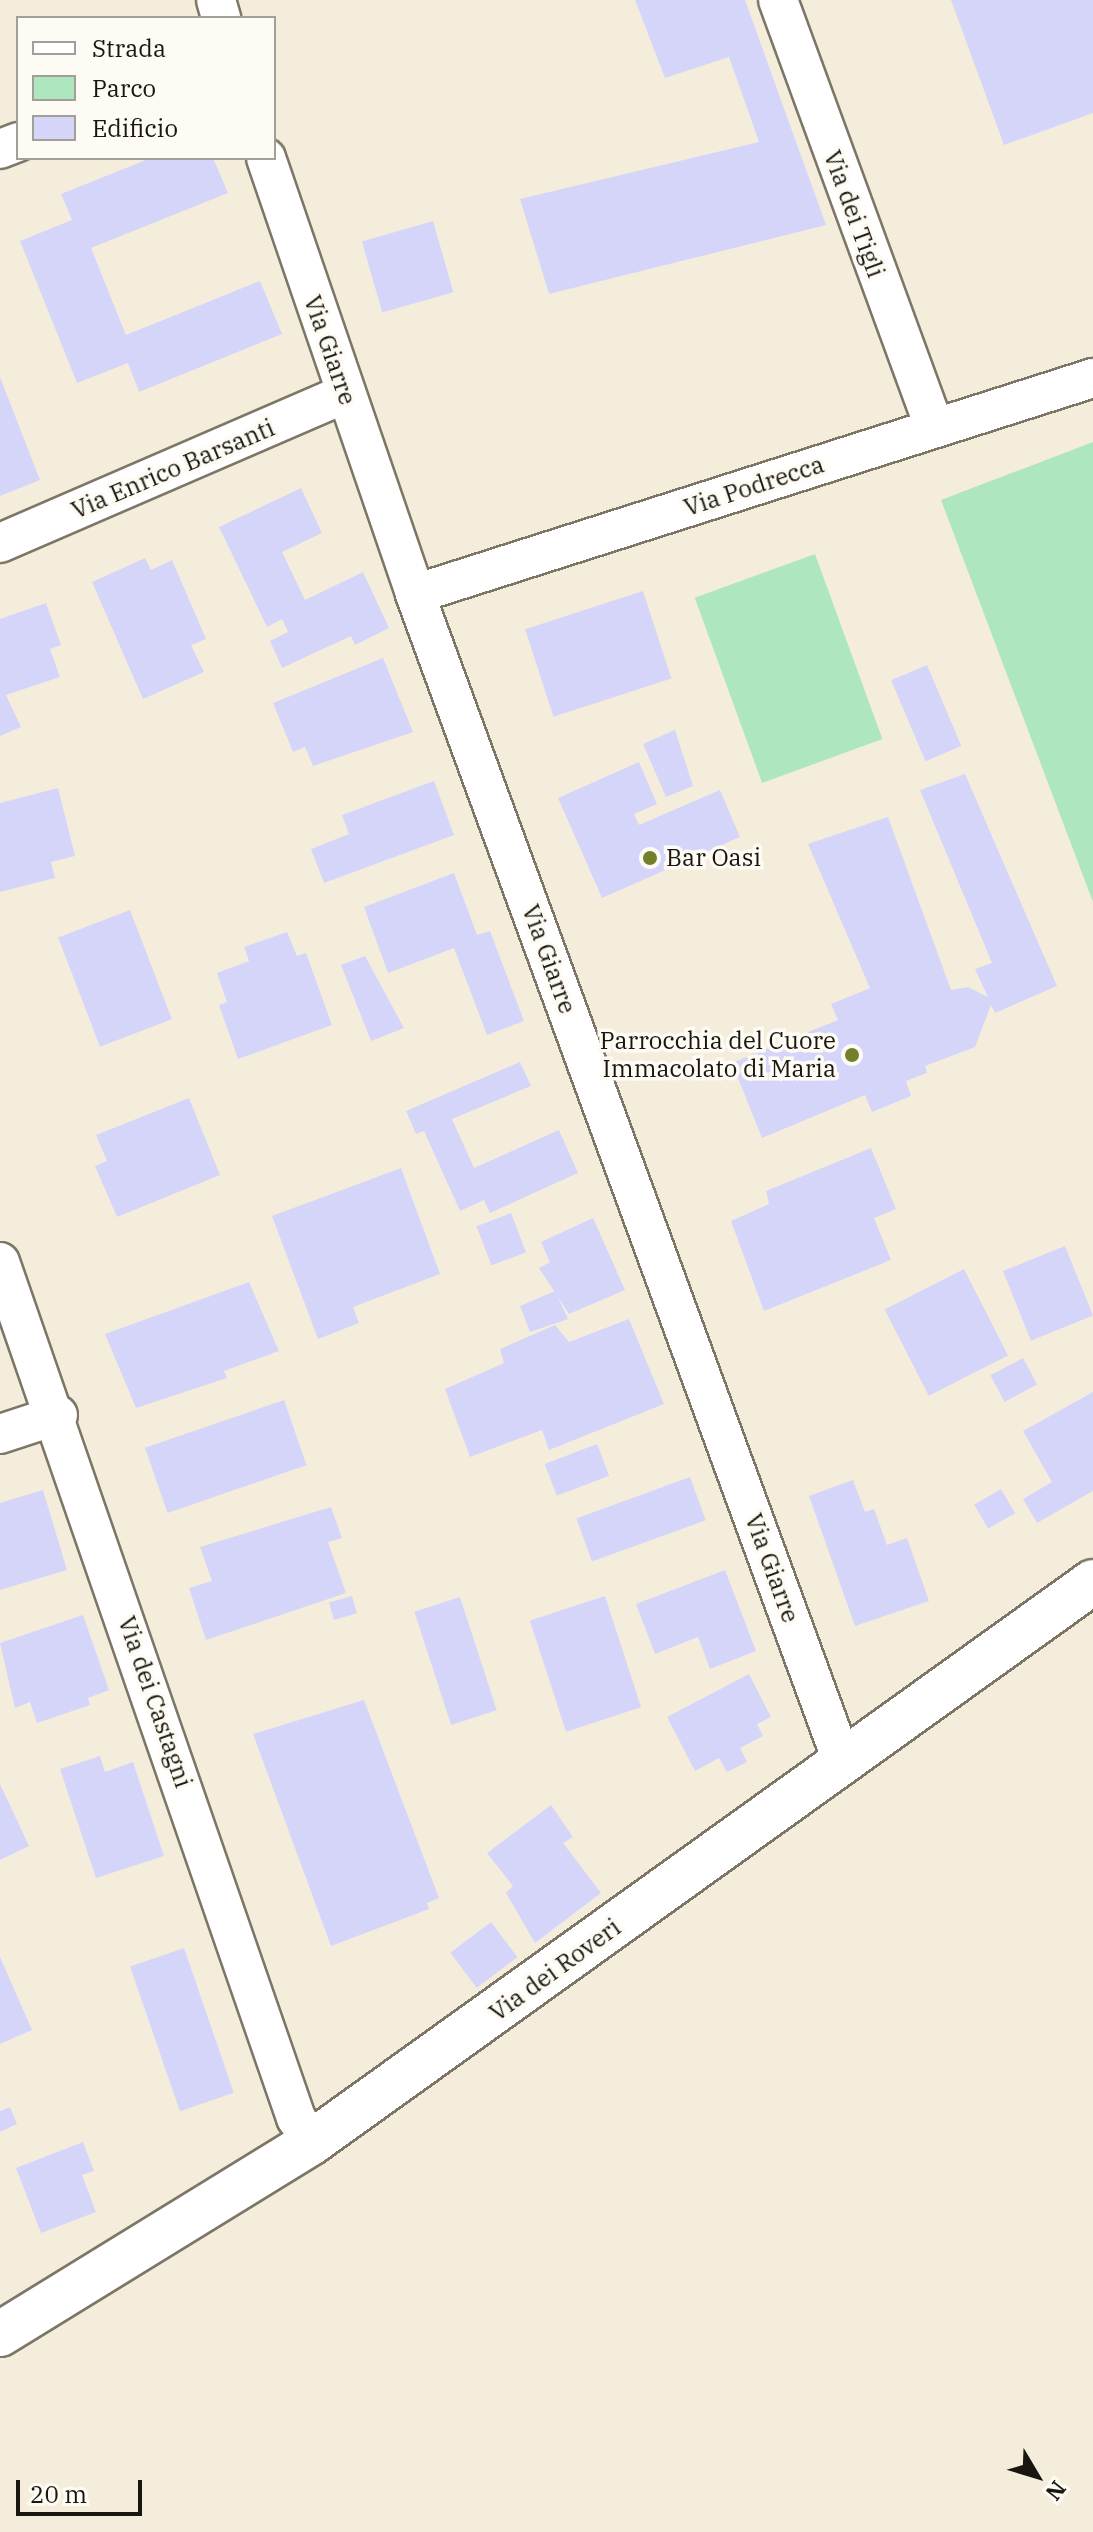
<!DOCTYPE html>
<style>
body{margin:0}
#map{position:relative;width:1093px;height:2532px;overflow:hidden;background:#f5eddc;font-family:"IBM Plex Serif",serif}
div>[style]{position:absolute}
.green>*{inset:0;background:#aee6c0;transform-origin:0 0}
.building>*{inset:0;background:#d5d5fa;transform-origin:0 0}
.roads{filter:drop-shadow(2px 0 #7d7667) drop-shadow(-2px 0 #7d7667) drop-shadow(0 2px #7d7667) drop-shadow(0 -2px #7d7667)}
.minor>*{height:38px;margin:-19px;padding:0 19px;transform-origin:19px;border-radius:19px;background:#fff}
.tertiary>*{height:44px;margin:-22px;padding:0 22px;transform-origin:22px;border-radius:22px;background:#fff}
.dots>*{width:22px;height:22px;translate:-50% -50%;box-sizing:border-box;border:4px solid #fefbf4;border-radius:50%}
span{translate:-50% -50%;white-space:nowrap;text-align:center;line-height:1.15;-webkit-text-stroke:7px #fefbf4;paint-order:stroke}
.street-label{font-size:24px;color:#191610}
.poi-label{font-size:24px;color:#191610}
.left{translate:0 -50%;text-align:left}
.right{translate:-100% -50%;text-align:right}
.legend{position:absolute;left:16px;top:16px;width:260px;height:144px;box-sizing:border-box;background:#fefbf4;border:2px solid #a29f99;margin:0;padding:10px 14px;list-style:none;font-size:24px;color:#191610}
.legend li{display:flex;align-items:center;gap:16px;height:40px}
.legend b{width:40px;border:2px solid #a29f99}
.north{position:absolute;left:997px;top:2436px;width:80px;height:80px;-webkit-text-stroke:6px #fefbf4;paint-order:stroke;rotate:128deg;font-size:22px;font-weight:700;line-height:32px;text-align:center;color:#191610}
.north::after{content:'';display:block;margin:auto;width:28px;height:36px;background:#191610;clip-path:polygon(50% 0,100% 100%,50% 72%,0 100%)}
.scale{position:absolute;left:16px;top:2480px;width:126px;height:36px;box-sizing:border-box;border:4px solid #191610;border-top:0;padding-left:10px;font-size:24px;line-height:28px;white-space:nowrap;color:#191610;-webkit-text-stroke:6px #fefbf4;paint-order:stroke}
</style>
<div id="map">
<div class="green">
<i style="clip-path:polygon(1093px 442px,1093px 902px,941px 500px)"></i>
<i style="left:815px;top:554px;width:197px;height:128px;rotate:70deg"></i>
</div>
<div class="building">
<i style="clip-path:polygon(635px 0,745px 0,826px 225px,549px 294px,520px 199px,759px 142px,729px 57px,665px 78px)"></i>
<i style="clip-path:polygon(951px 0,1093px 0,1093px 113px,1004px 145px)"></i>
<i style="clip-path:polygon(151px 158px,213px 158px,228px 193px,91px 248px,126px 335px,260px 281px,282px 334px,139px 392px,128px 363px,77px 383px,20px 241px,72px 220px,61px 194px)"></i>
<i style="left:433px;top:221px;width:74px;height:74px;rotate:74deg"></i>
<i style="clip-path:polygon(0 377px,40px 480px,0 496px)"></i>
<i style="clip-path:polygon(301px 488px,322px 533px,282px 552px,305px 600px,363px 572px,389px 628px,355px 645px,351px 636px,282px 668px,270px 641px,288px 632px,282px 619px,267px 627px,219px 527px)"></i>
<i style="clip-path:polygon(145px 558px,151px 570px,172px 560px,206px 639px,191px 645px,204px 672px,143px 699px,92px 582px)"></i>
<i style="left:643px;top:591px;width:92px;height:124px;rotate:72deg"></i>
<i style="clip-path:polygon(46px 603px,61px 645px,50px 649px,60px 677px,6px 695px,21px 727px,0 736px,0 619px)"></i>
<i style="clip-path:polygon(383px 658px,413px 732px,313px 766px,305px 747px,293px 752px,273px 703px)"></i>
<i style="left:927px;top:665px;width:88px;height:39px;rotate:67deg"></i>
<i style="clip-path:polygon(675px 730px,693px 786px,666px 797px,643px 744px)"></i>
<i style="clip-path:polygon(639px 762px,657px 804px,634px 814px,639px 825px,720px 790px,740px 837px,602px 898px,558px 798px)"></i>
<i style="clip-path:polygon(965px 774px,1057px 986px,995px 1013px,991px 1005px,975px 1047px,925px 1066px,927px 1073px,906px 1081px,911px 1096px,872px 1112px,865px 1095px,762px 1138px,732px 1063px,838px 1020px,831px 1004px,870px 988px,808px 844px,888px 817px,951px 990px,968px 987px,988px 997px,975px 969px,992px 963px,920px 790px)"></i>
<i style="clip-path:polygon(434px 781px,454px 835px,324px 883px,311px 849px,349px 834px,342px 815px)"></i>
<i style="clip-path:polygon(58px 788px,75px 856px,51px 862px,55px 878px,0 892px,0 803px)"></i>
<i style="clip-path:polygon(454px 873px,477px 935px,490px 931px,524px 1021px,487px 1035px,454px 948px,388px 973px,364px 907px)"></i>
<i style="left:130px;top:910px;width:117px;height:77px;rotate:69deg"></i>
<i style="clip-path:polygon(287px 932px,297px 956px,306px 953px,332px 1025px,238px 1059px,219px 1005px,227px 1002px,217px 973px,249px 961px,244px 947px)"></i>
<i style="clip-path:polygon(365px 956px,404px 1028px,371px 1041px,341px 965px)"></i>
<i style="clip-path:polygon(520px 1062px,531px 1086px,452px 1119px,474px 1168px,559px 1130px,578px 1173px,490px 1213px,484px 1200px,460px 1211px,424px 1131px,416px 1134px,406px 1111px)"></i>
<i style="clip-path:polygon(189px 1098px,220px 1175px,117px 1217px,95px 1166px,107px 1161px,96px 1135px)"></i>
<i style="clip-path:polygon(871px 1148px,896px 1209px,874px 1218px,891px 1260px,764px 1311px,731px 1221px,769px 1204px,766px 1191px)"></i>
<i style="clip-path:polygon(401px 1168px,440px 1274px,353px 1307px,359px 1323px,318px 1339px,272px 1216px)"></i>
<i style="left:511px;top:1213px;width:42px;height:37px;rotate:69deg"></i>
<i style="clip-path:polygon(593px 1218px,625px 1290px,569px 1314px,539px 1268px,550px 1262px,541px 1242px)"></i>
<i style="left:1065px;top:1246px;width:75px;height:67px;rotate:68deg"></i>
<i style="left:964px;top:1269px;width:97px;height:89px;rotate:63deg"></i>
<i style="clip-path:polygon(249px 1282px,279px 1351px,224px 1371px,227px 1378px,136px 1408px,105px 1334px)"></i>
<i style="clip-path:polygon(555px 1291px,568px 1319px,530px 1332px,520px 1306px)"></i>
<i style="clip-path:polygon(629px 1319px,664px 1404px,549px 1450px,542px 1430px,470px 1457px,445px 1389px,504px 1363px,500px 1349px,555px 1325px,569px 1342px)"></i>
<i style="left:1023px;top:1358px;width:30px;height:37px;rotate:62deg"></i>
<i style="clip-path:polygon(1093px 1392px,1093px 1491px,1037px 1523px,1023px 1499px,1052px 1482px,1023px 1431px)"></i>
<i style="left:284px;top:1400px;width:69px;height:147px;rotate:71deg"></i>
<i style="left:597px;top:1444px;width:34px;height:56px;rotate:69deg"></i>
<i style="left:690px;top:1477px;width:46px;height:121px;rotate:70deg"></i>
<i style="clip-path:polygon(853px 1480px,865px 1512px,874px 1509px,887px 1545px,907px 1538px,929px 1601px,855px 1626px,809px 1496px)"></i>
<i style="left:1001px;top:1489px;width:28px;height:31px;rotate:60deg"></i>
<i style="clip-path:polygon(43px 1490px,67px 1570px,0 1590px,0 1503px)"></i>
<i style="clip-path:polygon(331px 1507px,342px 1538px,328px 1542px,346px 1593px,206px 1640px,189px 1588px,212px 1581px,200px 1547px)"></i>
<i style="clip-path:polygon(725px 1570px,756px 1651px,710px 1669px,698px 1637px,655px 1654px,636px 1604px)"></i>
<i style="left:352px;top:1596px;width:18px;height:24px;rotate:74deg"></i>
<i style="left:605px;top:1596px;width:117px;height:79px;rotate:72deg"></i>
<i style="left:460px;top:1597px;width:119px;height:48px;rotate:72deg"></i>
<i style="clip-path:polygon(83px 1615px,109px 1690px,88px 1698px,90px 1705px,37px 1723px,30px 1702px,15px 1708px,0 1643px)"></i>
<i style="clip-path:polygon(749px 1674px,771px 1717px,757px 1724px,763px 1736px,740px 1748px,747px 1762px,727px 1772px,719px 1758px,695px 1771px,667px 1717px)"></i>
<i style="clip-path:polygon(364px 1700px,439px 1898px,427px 1903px,429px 1909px,331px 1946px,253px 1734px)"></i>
<i style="clip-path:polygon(100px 1756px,105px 1772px,133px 1762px,164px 1856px,96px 1878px,60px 1769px)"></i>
<i style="clip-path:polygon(0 1784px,29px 1846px,0 1860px)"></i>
<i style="clip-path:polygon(551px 1805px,573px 1837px,563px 1843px,601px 1893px,535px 1943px,506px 1893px,513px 1886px,487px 1853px)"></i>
<i style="left:491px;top:1922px;width:44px;height:51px;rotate:53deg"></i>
<i style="left:184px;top:1948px;width:153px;height:57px;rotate:71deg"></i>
<i style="clip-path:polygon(0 1957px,32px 2030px,0 2044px)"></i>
<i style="clip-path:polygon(10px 2107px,17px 2124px,0 2132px,0 2111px)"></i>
<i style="clip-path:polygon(83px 2142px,94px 2171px,82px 2175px,96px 2212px,41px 2233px,16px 2168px)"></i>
</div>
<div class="roads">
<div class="minor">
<i style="left:216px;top:0;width:19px;rotate:74deg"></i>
<i style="left:778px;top:0;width:455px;rotate:69.9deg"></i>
<i style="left:0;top:149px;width:19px;rotate:-21deg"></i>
<i style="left:266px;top:158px;width:461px;rotate:71.1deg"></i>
<i style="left:415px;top:594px;width:1240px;rotate:69.9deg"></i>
<i style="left:0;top:543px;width:376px;rotate:-23.4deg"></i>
<i style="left:415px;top:594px;width:712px;rotate:-17.67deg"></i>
<i style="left:0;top:1262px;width:906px;rotate:70.92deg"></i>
<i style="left:296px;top:2118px;width:29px;rotate:56deg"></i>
<i style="left:0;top:1434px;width:61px;rotate:-18.1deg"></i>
</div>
<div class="tertiary">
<i style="left:0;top:2334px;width:366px;rotate:-31.6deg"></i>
<i style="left:312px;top:2142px;width:961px;rotate:-35.64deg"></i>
</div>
</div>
<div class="dots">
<i style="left:650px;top:858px;background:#747f2b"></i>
<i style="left:852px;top:1055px;background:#747f2b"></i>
</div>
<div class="street-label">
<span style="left:854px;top:214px;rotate:70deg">Via dei Tigli</span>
<span style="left:330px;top:350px;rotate:71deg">Via Giarre</span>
<span style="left:173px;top:469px;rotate:-23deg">Via Enrico Barsanti</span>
<span style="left:754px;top:486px;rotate:-18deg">Via Podrecca</span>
<span style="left:549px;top:959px;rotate:70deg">Via Giarre</span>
<span style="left:772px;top:1568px;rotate:70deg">Via Giarre</span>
<span style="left:155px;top:1702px;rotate:71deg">Via dei Castagni</span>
<span style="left:555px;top:1970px;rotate:-36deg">Via dei Roveri</span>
</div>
<div class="poi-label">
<span class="left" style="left:666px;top:858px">Bar Oasi</span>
<span class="right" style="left:836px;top:1055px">Parrocchia del Cuore<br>Immacolato di Maria</span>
</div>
<ul class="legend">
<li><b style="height:10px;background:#fff"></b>Strada</li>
<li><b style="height:22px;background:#aee6c0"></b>Parco</li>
<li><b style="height:22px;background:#d5d5fa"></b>Edificio</li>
</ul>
<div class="north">N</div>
<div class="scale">20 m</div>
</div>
